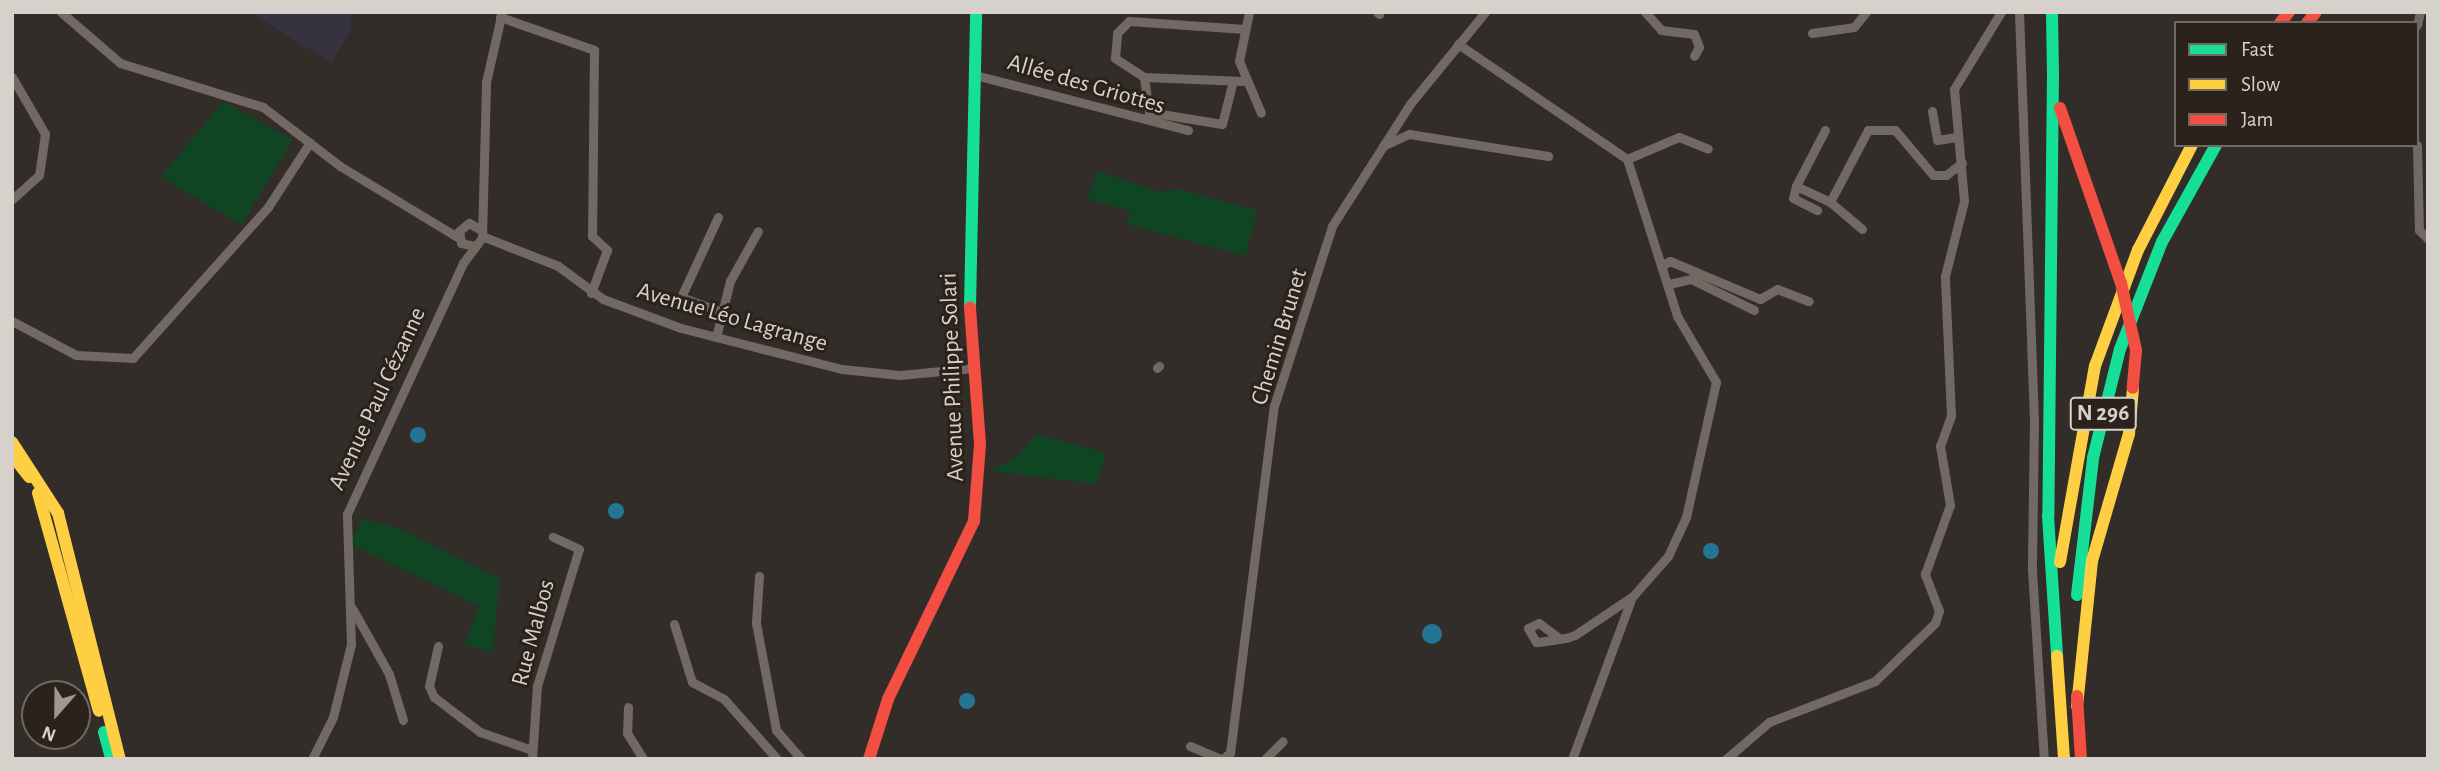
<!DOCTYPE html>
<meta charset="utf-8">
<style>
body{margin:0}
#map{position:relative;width:2440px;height:771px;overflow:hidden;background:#322d28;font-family:"Alegreya Sans",sans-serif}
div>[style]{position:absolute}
.education>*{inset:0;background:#373240}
.green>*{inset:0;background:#0f4522}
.water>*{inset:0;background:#247593}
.round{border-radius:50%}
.street>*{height:9px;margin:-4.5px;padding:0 4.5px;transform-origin:4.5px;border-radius:4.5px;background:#736964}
.fast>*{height:12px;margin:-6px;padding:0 6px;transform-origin:6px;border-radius:6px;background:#16e098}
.slow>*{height:12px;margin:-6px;padding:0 6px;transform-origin:6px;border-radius:6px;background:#ffcf43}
.jam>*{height:12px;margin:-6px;padding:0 6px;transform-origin:6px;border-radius:6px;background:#f24e42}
span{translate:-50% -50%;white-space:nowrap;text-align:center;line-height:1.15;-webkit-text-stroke:6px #2b231b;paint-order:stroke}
.shield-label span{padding:2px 5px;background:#2b231b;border:2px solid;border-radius:5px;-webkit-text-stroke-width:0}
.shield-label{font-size:23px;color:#d7d1cc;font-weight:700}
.street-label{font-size:24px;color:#d7d1cc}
.frame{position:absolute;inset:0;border:14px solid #d7d1cc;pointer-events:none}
.legend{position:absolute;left:2174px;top:21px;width:245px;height:126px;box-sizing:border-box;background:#2b231b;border:2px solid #706962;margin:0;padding:9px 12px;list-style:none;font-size:21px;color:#d7d1cc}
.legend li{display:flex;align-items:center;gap:14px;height:35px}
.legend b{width:35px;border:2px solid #706962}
.north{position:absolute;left:21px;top:680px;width:70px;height:70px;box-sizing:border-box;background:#2b231b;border:2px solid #706962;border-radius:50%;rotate:201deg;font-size:19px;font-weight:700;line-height:28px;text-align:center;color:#d7d1cc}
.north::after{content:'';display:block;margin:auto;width:24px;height:32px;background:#9d9893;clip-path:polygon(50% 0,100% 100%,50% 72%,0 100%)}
</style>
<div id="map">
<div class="education">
<i style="clip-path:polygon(249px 12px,349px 12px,352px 27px,332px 63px)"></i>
</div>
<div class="green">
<i style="clip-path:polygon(223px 101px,293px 140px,241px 225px,161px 177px)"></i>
<i style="clip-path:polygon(1097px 171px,1160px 192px,1178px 189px,1257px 210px,1246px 256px,1126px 224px,1130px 211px,1088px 199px)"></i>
<i style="clip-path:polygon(1036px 434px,1106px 453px,1097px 484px,991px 471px,1017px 457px)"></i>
<i style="clip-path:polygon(362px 519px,399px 528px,500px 579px,492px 653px,465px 644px,479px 606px,350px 544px)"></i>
</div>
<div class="water">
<i class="round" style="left:410px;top:427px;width:16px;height:16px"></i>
<i class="round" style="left:608px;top:503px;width:16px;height:16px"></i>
<i class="round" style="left:1703px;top:543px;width:16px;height:16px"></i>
<i class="round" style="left:1422px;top:624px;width:20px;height:20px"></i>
<i class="round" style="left:959px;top:693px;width:16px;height:16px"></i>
</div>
<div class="street">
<i style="left:61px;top:12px;width:78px;rotate:40.8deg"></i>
<i style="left:120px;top:63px;width:150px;rotate:17.1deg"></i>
<i style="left:263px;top:107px;width:97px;rotate:37.5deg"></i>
<i style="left:340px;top:166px;width:139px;rotate:31.2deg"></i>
<i style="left:1249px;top:12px;width:50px;rotate:101.5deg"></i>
<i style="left:1239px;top:61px;width:56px;rotate:67.1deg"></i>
<i style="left:1377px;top:12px;width:3px;rotate:45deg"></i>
<i style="left:1645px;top:12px;width:24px;rotate:48deg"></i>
<i style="left:1661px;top:30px;width:33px;rotate:7deg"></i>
<i style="left:1694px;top:34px;width:14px;rotate:69deg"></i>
<i style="left:1699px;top:47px;width:10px;rotate:119deg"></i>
<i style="left:2019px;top:12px;width:408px;rotate:87.9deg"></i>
<i style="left:2034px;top:420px;width:150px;rotate:90.8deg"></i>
<i style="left:2032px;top:570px;width:189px;rotate:86.4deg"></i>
<i style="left:500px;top:17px;width:100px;rotate:19.3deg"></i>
<i style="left:594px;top:50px;width:186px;rotate:90.6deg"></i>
<i style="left:592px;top:236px;width:21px;rotate:43deg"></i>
<i style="left:607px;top:250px;width:46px;rotate:110.4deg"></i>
<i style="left:2417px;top:25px;width:13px;rotate:-77deg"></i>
<i style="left:1812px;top:33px;width:42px;rotate:-8.1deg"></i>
<i style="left:1854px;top:27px;width:19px;rotate:-51deg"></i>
<i style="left:1458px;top:44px;width:204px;rotate:34.2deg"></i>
<i style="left:1627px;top:159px;width:165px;rotate:72.3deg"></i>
<i style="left:1677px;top:316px;width:77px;rotate:59.4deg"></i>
<i style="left:1716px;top:382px;width:138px;rotate:102.5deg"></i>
<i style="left:1686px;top:517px;width:43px;rotate:114.8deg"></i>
<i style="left:1668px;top:556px;width:53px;rotate:131.2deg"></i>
<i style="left:1633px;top:596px;width:70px;rotate:146.1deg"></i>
<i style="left:1575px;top:635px;width:9px;rotate:162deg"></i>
<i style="left:1566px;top:638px;width:30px;rotate:172deg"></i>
<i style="left:1536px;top:642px;width:16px;rotate:-120deg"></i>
<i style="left:1528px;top:628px;width:12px;rotate:-24deg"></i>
<i style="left:1539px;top:623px;width:25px;rotate:37deg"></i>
<i style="left:975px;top:75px;width:220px;rotate:14.5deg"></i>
<i style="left:12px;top:77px;width:66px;rotate:59.9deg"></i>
<i style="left:45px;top:134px;width:41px;rotate:98.3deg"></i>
<i style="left:39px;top:175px;width:36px;rotate:138deg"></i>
<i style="left:1144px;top:77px;width:35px;rotate:82deg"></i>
<i style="left:1149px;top:112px;width:74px;rotate:9.3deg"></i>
<i style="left:1222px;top:124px;width:44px;rotate:-75.7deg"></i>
<i style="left:1243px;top:81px;width:99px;rotate:-177.7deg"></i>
<i style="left:1144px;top:77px;width:35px;rotate:-147deg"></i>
<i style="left:1115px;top:58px;width:25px;rotate:-85deg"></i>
<i style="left:1117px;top:33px;width:17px;rotate:-45deg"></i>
<i style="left:1129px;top:21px;width:116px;rotate:3.9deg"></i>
<i style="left:1932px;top:111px;width:29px;rotate:80deg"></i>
<i style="left:1937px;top:140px;width:18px;rotate:-9deg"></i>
<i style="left:1825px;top:130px;width:63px;rotate:117.4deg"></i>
<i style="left:1796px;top:186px;width:38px;rotate:25deg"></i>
<i style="left:2417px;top:145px;width:85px;rotate:88.7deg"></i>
<i style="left:2419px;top:230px;width:13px;rotate:45deg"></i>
<i style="left:1383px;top:146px;width:29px;rotate:-25deg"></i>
<i style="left:1409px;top:134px;width:141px;rotate:9deg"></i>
<i style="left:1627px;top:159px;width:56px;rotate:-22.9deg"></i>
<i style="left:1679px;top:137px;width:31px;rotate:22deg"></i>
<i style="left:1796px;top:186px;width:12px;rotate:104deg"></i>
<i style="left:1793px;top:198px;width:27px;rotate:27deg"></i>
<i style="left:718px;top:217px;width:88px;rotate:114.8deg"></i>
<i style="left:681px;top:297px;width:44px;rotate:20.1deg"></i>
<i style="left:1862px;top:229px;width:42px;rotate:-139.8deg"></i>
<i style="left:1830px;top:202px;width:81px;rotate:-62.2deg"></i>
<i style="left:1868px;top:130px;width:27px"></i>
<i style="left:1895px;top:130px;width:59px;rotate:49.8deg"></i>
<i style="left:1933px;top:175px;width:13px"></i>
<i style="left:1946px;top:175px;width:20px;rotate:-37deg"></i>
<i style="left:482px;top:236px;width:82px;rotate:21.5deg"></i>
<i style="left:558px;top:266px;width:56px;rotate:36.3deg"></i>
<i style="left:603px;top:299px;width:83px;rotate:20.4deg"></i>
<i style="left:681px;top:328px;width:166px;rotate:14.3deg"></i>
<i style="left:842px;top:369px;width:58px;rotate:5.9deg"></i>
<i style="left:900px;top:375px;width:73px;rotate:-5.5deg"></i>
<i style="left:475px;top:246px;width:14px;rotate:-168deg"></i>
<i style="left:461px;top:243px;width:12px;rotate:-99deg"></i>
<i style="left:459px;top:231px;width:13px;rotate:-39deg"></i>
<i style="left:469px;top:223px;width:14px;rotate:30deg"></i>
<i style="left:1663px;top:265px;width:8px;rotate:-30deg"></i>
<i style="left:1670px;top:261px;width:98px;rotate:22.9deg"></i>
<i style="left:1760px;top:299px;width:20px;rotate:-30deg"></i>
<i style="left:1777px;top:289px;width:34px;rotate:21deg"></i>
<i style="left:1669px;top:284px;width:23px;rotate:-13deg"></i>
<i style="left:1691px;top:279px;width:70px;rotate:26.2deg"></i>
<i style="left:12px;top:321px;width:72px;rotate:28deg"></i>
<i style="left:76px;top:355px;width:57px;rotate:3deg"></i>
<i style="left:133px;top:358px;width:203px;rotate:-48.2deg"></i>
<i style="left:268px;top:207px;width:77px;rotate:-57.1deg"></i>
<i style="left:716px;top:337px;width:58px;rotate:-76deg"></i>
<i style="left:730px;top:281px;width:57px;rotate:-60.8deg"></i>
<i style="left:1157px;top:368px;width:3px;rotate:-45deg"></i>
<i style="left:759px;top:576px;width:47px;rotate:93.7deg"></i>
<i style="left:756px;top:623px;width:109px;rotate:79.4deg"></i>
<i style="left:776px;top:730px;width:38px;rotate:49deg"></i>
<i style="left:352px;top:608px;width:76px;rotate:60.7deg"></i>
<i style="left:389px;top:674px;width:48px;rotate:73.1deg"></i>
<i style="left:674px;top:624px;width:61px;rotate:72.8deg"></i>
<i style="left:692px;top:682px;width:36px;rotate:28deg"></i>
<i style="left:724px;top:699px;width:80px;rotate:48.5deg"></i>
<i style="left:438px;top:646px;width:41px;rotate:102.7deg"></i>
<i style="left:429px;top:686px;width:12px;rotate:66deg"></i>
<i style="left:434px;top:697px;width:58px;rotate:37.3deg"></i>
<i style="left:480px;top:732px;width:55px;rotate:19.1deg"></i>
<i style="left:628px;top:707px;width:26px;rotate:92deg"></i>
<i style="left:627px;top:733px;width:31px;rotate:58deg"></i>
<i style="left:1190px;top:746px;width:33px;rotate:23deg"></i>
<i style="left:312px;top:759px;width:47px;rotate:-63.4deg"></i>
<i style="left:333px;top:717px;width:75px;rotate:-76.1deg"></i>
<i style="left:351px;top:644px;width:130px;rotate:-91.8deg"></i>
<i style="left:347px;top:514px;width:277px;rotate:-65.2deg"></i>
<i style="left:463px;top:263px;width:31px;rotate:-53deg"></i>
<i style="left:482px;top:238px;width:156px;rotate:-88.5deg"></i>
<i style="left:486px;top:82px;width:72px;rotate:-77.1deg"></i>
<i style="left:532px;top:759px;width:73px;rotate:-86.1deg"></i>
<i style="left:537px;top:686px;width:143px;rotate:-73deg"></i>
<i style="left:579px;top:549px;width:29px;rotate:-155deg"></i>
<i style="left:1222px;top:759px;width:10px;rotate:-37deg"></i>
<i style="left:1230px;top:753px;width:350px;rotate:-82.8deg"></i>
<i style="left:1274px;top:406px;width:189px;rotate:-72.1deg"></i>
<i style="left:1332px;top:226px;width:145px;rotate:-57.4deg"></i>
<i style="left:1410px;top:104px;width:119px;rotate:-50.8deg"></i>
<i style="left:1265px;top:759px;width:25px;rotate:-45deg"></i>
<i style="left:1572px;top:759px;width:173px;rotate:-69.7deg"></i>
<i style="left:1726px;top:759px;width:57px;rotate:-40.7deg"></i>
<i style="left:1769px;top:722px;width:114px;rotate:-21.1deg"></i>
<i style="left:1875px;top:681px;width:83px;rotate:-44deg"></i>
<i style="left:1935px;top:623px;width:13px;rotate:-72deg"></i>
<i style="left:1939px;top:611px;width:40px;rotate:-111deg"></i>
<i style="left:1925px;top:574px;width:73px;rotate:-70.1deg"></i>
<i style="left:1950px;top:505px;width:60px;rotate:-99.6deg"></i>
<i style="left:1940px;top:446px;width:32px;rotate:-70deg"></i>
<i style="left:1951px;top:416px;width:140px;rotate:-92.5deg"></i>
<i style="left:1945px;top:276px;width:77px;rotate:-75.8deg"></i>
<i style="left:1964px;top:201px;width:112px;rotate:-95.1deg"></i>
<i style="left:1954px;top:89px;width:90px;rotate:-58.6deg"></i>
</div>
<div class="fast">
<i style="left:2052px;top:12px;width:61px;rotate:89.1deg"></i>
<i style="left:2053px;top:73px;width:443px;rotate:90.6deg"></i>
<i style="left:2048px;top:516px;width:140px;rotate:86.3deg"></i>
<i style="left:970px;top:307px;width:295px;rotate:-88.8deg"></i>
<i style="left:2077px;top:595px;width:138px;rotate:-83.3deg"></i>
<i style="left:2093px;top:458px;width:112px;rotate:-76.1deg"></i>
<i style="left:2120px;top:349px;width:115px;rotate:-68.6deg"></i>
<i style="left:2162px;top:242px;width:111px;rotate:-60.9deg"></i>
<i style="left:104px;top:732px;width:28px;rotate:75deg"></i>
</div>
<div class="slow">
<i style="left:12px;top:442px;width:85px;rotate:57.1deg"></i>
<i style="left:58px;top:513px;width:254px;rotate:75.9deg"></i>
<i style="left:12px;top:455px;width:28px;rotate:52deg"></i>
<i style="left:38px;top:493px;width:226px;rotate:74.4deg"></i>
<i style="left:2060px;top:562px;width:199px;rotate:-79.9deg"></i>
<i style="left:2095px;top:366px;width:124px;rotate:-69.7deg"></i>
<i style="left:2138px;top:250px;width:118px;rotate:-62.8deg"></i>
<i style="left:2057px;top:656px;width:103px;rotate:86.1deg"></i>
<i style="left:2077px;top:706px;width:146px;rotate:-84.1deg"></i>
<i style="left:2092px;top:561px;width:132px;rotate:-73.8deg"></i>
<i style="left:2129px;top:434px;width:46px;rotate:-85deg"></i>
</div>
<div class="jam">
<i style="left:2280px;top:23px;width:14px;rotate:-51deg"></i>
<i style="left:2307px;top:23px;width:14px;rotate:-51deg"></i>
<i style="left:2060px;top:108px;width:185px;rotate:70.8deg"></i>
<i style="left:2121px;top:283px;width:69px;rotate:77.4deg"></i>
<i style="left:2136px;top:350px;width:38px;rotate:95deg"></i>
<i style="left:2077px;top:696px;width:63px;rotate:86.4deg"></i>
<i style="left:869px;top:759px;width:63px;rotate:-72.4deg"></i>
<i style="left:888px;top:699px;width:198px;rotate:-64.2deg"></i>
<i style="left:974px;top:521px;width:77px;rotate:-85.5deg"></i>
<i style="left:980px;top:444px;width:137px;rotate:-94.2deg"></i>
</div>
<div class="shield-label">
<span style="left:2103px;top:414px">N 296</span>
</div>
<div class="street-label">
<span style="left:1086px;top:85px;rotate:16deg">Allée des Griottes</span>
<span style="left:732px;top:318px;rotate:16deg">Avenue Léo Lagrange</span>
<span style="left:1280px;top:337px;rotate:-73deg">Chemin Brunet</span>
<span style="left:953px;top:377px;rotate:-92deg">Avenue Philippe Solari</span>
<span style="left:378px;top:399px;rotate:-65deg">Avenue Paul Cézanne</span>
<span style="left:534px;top:633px;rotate:-75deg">Rue Malbos</span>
</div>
<div class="frame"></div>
<ul class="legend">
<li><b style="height:9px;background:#16e098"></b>Fast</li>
<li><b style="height:9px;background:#ffcf43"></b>Slow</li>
<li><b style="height:9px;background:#f24e42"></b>Jam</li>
</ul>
<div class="north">N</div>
</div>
